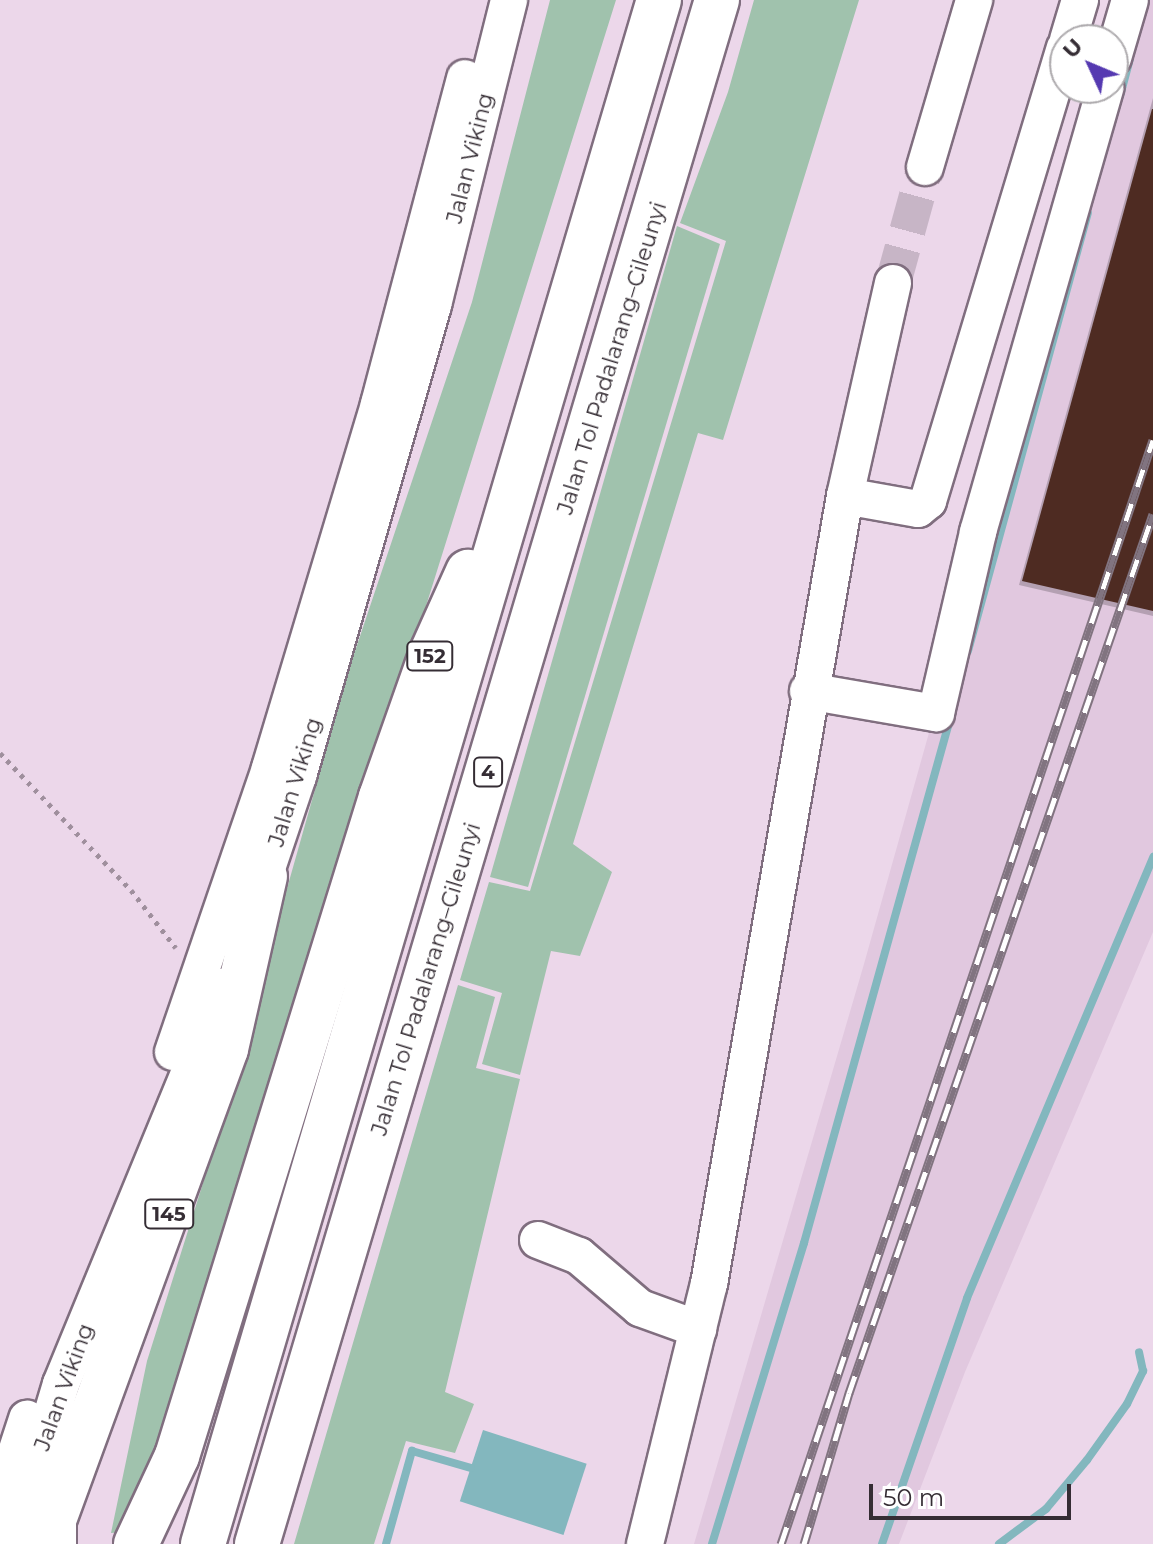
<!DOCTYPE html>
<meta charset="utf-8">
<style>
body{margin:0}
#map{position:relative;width:1153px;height:1544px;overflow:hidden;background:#ecd7ea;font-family:Montserrat,sans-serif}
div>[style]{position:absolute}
.built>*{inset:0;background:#e1c8df}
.green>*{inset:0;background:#a0c2ad}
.water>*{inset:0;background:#83b7be;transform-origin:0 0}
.shadow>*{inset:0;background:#0003}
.stream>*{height:8px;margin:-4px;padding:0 4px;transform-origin:4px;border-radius:4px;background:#83b7be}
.building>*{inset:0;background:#4e2b22}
.minor-tunnel>*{height:36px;margin-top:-18px;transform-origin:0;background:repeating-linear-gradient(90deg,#c7b5c6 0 36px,transparent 0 54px)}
.path>*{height:5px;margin-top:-2.5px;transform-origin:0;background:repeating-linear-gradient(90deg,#9f8f9d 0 4px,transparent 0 10px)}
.roads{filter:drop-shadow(2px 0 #806e7f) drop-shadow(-2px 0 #806e7f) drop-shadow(0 2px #806e7f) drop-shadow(0 -2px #806e7f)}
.minor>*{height:36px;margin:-18px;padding:0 18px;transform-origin:18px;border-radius:18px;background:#fff}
.highway>*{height:44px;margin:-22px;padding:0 22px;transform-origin:22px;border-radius:22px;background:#fff}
.rail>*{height:9px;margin-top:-4.5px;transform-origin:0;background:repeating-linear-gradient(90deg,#fff 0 18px,#817480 0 36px);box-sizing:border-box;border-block:2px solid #817480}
span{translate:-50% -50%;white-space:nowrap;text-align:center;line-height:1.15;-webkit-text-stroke:8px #fff;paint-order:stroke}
.shield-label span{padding:2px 6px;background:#fff;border:2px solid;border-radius:6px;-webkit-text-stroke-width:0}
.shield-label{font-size:20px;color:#352d34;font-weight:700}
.street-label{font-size:22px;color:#352d34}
.north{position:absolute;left:1049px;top:24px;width:80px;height:80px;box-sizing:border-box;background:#fff;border:2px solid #aeabae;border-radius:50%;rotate:314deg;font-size:22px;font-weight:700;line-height:32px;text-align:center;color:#352d34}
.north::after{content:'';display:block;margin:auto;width:28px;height:36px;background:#5539b1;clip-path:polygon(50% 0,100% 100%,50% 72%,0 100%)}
.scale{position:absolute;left:869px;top:1484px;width:202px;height:36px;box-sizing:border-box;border:4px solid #352d34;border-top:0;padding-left:10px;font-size:24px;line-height:28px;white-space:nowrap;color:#352d34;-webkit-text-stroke:6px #fff;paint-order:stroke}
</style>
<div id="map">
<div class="built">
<i style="clip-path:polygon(1135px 0,1153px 0,1153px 932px,965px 1372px,899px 1544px,694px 1544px,864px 964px)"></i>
</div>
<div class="green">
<i style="clip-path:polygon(550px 0,616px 0,151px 1483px,124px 1532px,111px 1533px,147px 1361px,209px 1164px,350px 666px,472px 302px)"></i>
<i style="clip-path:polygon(754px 0,859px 0,723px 440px,698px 433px,573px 844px,612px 872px,580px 956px,551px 951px,520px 1075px,482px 1064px,502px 993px,460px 980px,489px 882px,530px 891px,726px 241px,680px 223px,728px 92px)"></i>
<i style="clip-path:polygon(677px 226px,720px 244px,528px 887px,490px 877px)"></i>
<i style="clip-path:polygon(458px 985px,495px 997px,476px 1068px,520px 1079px,445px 1392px,474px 1404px,455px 1453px,406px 1441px,374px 1544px,294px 1544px)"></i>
</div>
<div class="water">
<i style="left:483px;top:1430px;width:109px;height:75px;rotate:18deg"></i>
</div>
<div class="shadow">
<i style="clip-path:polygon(1153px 98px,1153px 616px,1019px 585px)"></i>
</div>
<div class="stream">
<i style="left:1120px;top:96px;width:38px;rotate:-75deg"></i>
<i style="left:968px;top:651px;width:454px;rotate:-74.7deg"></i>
<i style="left:386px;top:1544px;width:97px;rotate:-74.4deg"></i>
<i style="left:412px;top:1451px;width:61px;rotate:16.1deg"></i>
<i style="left:712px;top:1544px;width:315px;rotate:-73deg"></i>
<i style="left:804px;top:1243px;width:544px;rotate:-74.43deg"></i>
<i style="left:882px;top:1544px;width:260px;rotate:-70.9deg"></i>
<i style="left:967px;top:1298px;width:479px;rotate:-67.1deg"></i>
<i style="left:999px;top:1544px;width:59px;rotate:-36.7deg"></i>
<i style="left:1046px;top:1509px;width:64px;rotate:-50.1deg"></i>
<i style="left:1087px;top:1460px;width:69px;rotate:-54.5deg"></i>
<i style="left:1127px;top:1404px;width:37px;rotate:-64deg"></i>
<i style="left:1143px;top:1371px;width:19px;rotate:-102deg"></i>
</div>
<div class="building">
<i style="clip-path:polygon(1152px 109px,1153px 109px,1153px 611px,1022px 581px)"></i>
</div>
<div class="minor-tunnel">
<i style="left:893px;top:283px;width:120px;rotate:-74.6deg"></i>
</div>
<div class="path">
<i style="left:0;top:753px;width:190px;rotate:46.3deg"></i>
<i style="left:131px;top:890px;width:73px;rotate:52.2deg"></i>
</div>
<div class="roads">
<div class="minor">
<i style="left:1068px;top:40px;width:42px;rotate:-73.3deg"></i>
<i style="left:1113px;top:58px;width:60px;rotate:-73.7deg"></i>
<i style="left:925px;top:167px;width:174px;rotate:-73.6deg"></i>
<i style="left:893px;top:283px;width:218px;rotate:102.7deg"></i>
<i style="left:845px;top:496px;width:74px;rotate:10.1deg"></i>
<i style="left:918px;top:509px;width:13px;rotate:-39deg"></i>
<i style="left:928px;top:501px;width:473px;rotate:-73.2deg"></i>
<i style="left:808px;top:691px;width:130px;rotate:9.8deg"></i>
<i style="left:936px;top:713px;width:186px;rotate:-76.9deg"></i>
<i style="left:978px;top:532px;width:462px;rotate:-74deg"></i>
<i style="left:256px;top:901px;width:132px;rotate:-71.4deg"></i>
<i style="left:298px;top:776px;width:490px;rotate:-74deg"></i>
<i style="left:433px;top:305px;width:314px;rotate:-76deg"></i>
<i style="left:173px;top:1052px;width:300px;rotate:-71.1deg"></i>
<i style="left:270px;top:768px;width:380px;rotate:-73.3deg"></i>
<i style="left:379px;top:404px;width:337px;rotate:-75.2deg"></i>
<i style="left:538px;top:1240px;width:44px;rotate:21.3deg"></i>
<i style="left:579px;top:1256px;width:80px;rotate:40.4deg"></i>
<i style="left:640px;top:1308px;width:62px;rotate:19.9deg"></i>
<i style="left:0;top:1529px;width:62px;rotate:-79.8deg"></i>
<i style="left:11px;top:1468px;width:52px;rotate:-71.9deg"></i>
<i style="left:24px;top:1544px;width:84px;rotate:-80.4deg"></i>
<i style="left:38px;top:1461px;width:80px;rotate:-73.4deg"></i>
<i style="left:61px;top:1384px;width:430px;rotate:-67.6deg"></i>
<i style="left:645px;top:1544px;width:268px;rotate:-76.2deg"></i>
<i style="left:709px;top:1284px;width:800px;rotate:-80.21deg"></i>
</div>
<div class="highway">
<i style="left:54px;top:1544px;width:24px;rotate:-90deg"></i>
<i style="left:54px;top:1520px;width:501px;rotate:-69.94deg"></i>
<i style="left:226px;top:1049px;width:177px;rotate:-77.3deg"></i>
<i style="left:136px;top:1544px;width:97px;rotate:-65deg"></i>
<i style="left:177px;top:1456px;width:690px;rotate:-72.8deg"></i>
<i style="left:381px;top:797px;width:154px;rotate:-70.6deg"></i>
<i style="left:432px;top:652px;width:88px;rotate:-65.8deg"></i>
<i style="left:203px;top:1544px;width:1610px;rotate:-73.55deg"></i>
<i style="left:257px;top:1544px;width:1611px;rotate:-73.41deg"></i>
</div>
</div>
<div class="rail">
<i style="left:781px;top:1544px;width:1165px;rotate:-71.38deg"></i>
<i style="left:804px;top:1544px;width:158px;rotate:-73.4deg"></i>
<i style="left:849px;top:1393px;width:930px;rotate:-70.92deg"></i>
</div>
<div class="shield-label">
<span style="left:430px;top:656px">152</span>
<span style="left:488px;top:772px">4</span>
<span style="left:169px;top:1214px">145</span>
</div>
<div class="street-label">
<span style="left:470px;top:158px;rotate:-76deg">Jalan Viking</span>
<span style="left:612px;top:358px;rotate:-73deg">Jalan Tol Padalarang–Cileunyi</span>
<span style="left:295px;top:782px;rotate:-73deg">Jalan Viking</span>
<span style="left:426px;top:979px;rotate:-73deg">Jalan Tol Padalarang–Cileunyi</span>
<span style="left:64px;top:1387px;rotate:-70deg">Jalan Viking</span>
</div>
<div class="north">U</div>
<div class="scale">50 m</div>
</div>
